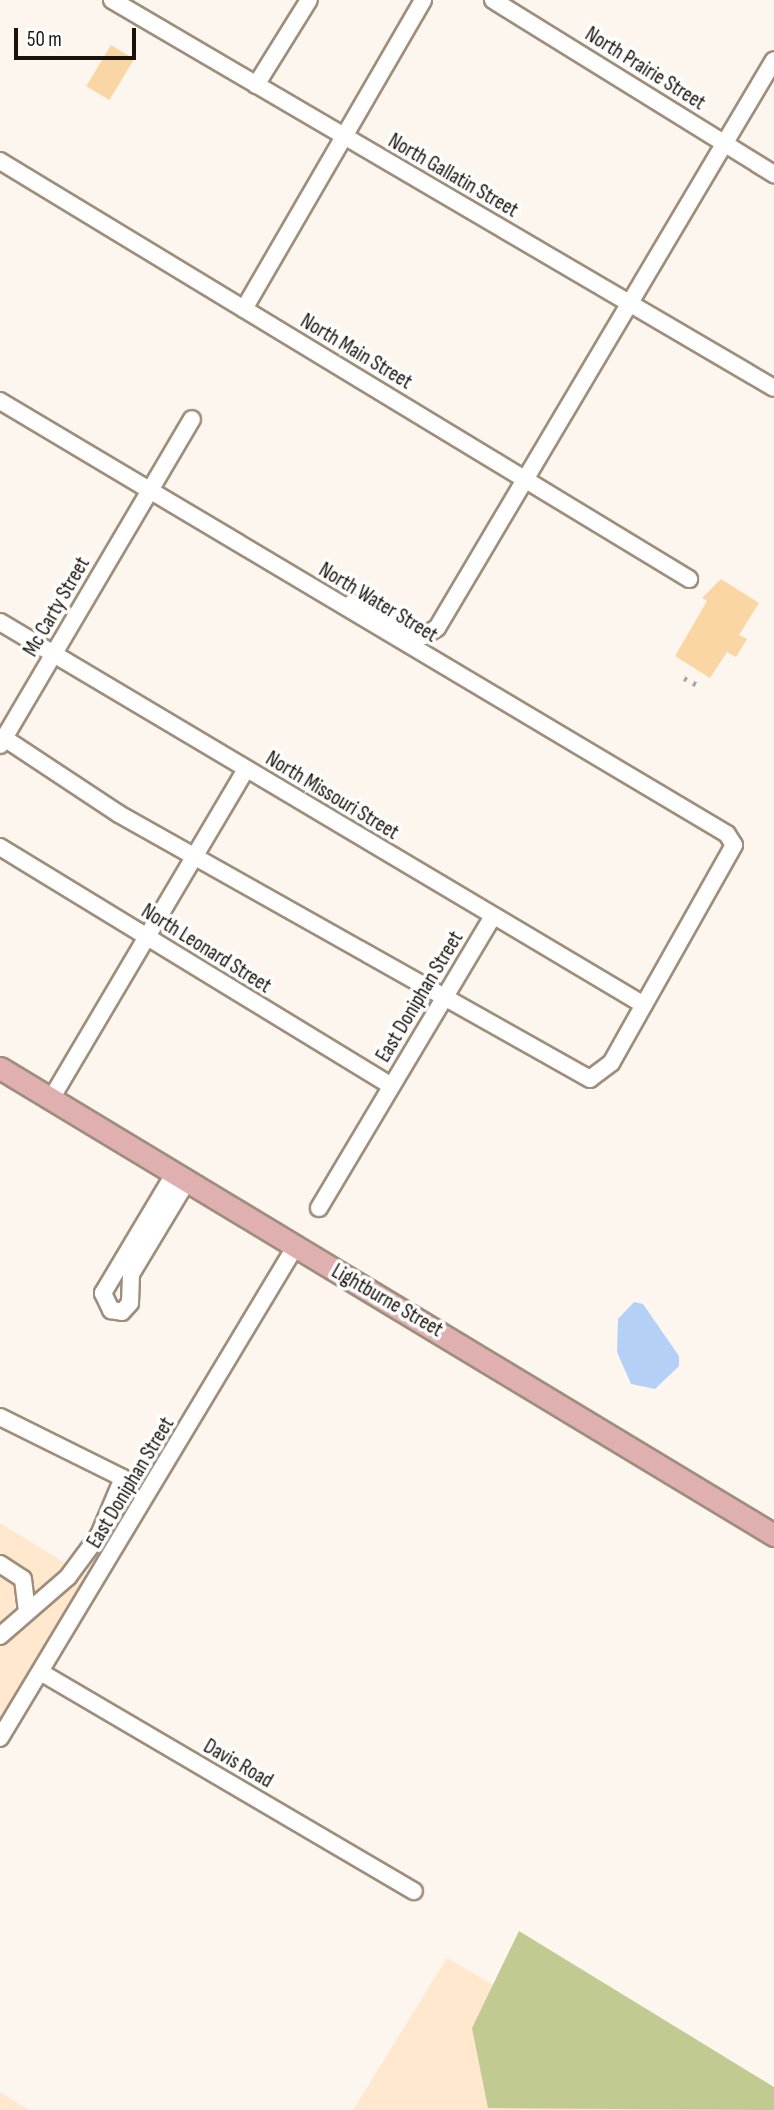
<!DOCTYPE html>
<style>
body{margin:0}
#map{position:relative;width:774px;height:2110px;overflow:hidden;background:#fdf6ee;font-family:"Sofia Sans Condensed",sans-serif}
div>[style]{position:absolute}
.built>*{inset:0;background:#ffe8cd}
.forest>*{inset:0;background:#c1ca91}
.water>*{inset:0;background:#b5d0f6}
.building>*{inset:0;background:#fbd6a5;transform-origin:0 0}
.path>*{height:2.5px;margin-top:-1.25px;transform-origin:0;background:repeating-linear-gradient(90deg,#aba49d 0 5px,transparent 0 10px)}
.roads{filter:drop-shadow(2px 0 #9e8e7b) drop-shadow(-2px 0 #9e8e7b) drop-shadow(0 2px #9e8e7b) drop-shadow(0 -2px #9e8e7b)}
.minor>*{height:16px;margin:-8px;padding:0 8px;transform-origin:8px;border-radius:8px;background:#fff}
.major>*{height:21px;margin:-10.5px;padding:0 10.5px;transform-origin:10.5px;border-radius:10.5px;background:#e0b0b1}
span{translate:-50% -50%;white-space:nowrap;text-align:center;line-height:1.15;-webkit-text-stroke:7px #fff;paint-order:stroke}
.street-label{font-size:21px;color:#19130c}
.scale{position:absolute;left:14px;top:28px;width:122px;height:32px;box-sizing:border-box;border:4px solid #19130c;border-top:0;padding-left:9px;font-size:21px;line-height:24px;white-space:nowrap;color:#19130c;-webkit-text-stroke:5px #fff;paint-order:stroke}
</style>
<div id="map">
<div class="built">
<i style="clip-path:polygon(0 1523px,96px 1582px,0 1741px)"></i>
<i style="clip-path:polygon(447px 1958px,710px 2110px,353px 2110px)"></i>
<i style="clip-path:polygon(0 2092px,29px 2110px,0 2110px)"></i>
</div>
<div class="forest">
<i style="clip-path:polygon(519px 1931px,774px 2087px,774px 2110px,488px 2108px,472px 2028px)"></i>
</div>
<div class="water">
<i style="clip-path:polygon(634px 1302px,643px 1304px,679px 1356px,679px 1366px,655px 1389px,631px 1384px,617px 1352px,618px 1319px)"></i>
</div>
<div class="building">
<i style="left:111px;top:45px;width:27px;height:48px;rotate:31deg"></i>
<i style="clip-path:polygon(721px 579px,759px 603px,739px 635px,747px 639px,736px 657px,727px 652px,710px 678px,675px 656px,707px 601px,702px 598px)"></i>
</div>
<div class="path">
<i style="left:684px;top:681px;width:9px;rotate:-58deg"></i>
<i style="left:693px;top:686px;width:7px;rotate:-63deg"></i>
</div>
<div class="roads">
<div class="minor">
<i style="left:112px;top:0;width:767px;rotate:30.37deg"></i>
<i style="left:493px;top:0;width:331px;rotate:31.8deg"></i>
<i style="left:256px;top:85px;width:100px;rotate:-58.1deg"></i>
<i style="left:0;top:161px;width:806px;rotate:31.24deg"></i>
<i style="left:244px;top:309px;width:357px;rotate:-59.9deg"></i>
<i style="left:0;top:401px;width:846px;rotate:30.78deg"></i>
<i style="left:727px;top:834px;width:13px;rotate:58deg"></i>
<i style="left:734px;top:845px;width:250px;rotate:119.4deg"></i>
<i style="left:611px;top:1063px;width:26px;rotate:143deg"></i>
<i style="left:590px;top:1079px;width:540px;rotate:-150.64deg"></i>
<i style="left:119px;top:814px;width:138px;rotate:-146.5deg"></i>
<i style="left:352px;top:603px;width:79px;rotate:24.6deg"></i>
<i style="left:424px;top:636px;width:15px;rotate:-32deg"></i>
<i style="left:437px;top:628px;width:660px;rotate:-59.32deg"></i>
<i style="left:0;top:622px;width:749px;rotate:30.74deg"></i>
<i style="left:0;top:745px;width:378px;rotate:-59.5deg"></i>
<i style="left:0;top:847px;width:458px;rotate:31.4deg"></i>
<i style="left:51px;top:1099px;width:383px;rotate:-59.4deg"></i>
<i style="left:174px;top:1174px;width:139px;rotate:120.8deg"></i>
<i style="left:103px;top:1293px;width:19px;rotate:65deg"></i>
<i style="left:111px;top:1310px;width:11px;rotate:10deg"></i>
<i style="left:122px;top:1312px;width:12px;rotate:-48deg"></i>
<i style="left:130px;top:1303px;width:29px;rotate:-88deg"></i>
<i style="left:131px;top:1274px;width:109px;rotate:-58.9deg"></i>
<i style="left:319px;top:1208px;width:340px;rotate:-59.2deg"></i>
<i style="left:0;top:1417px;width:137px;rotate:26.4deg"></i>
<i style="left:123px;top:1478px;width:62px;rotate:112.8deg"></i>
<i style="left:99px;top:1535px;width:52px;rotate:126.4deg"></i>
<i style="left:68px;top:1577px;width:90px;rotate:139.1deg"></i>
<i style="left:0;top:1564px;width:27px;rotate:33deg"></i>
<i style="left:23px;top:1579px;width:33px;rotate:83deg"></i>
<i style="left:42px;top:1673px;width:431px;rotate:30.4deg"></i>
<i style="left:0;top:1738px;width:573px;rotate:-59deg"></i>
</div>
<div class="major">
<i style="left:0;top:1068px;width:904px;rotate:31.11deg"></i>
</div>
</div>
<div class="street-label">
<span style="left:645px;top:69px;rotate:32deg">North Prairie Street</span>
<span style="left:453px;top:176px;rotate:30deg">North Gallatin Street</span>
<span style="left:356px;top:352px;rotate:31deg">North Main Street</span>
<span style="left:378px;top:603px;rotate:31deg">North Water Street</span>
<span style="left:57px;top:607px;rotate:-60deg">Mc Carty Street</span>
<span style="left:332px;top:796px;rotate:31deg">North Missouri Street</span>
<span style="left:206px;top:949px;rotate:32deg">North Leonard Street</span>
<span style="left:420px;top:997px;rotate:-59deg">East Doniphan Street</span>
<span style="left:387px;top:1301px;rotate:30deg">Lightburne Street</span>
<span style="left:131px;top:1483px;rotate:-59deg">East Doniphan Street</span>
<span style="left:238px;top:1764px;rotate:30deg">Davis Road</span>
</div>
<div class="scale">50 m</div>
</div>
